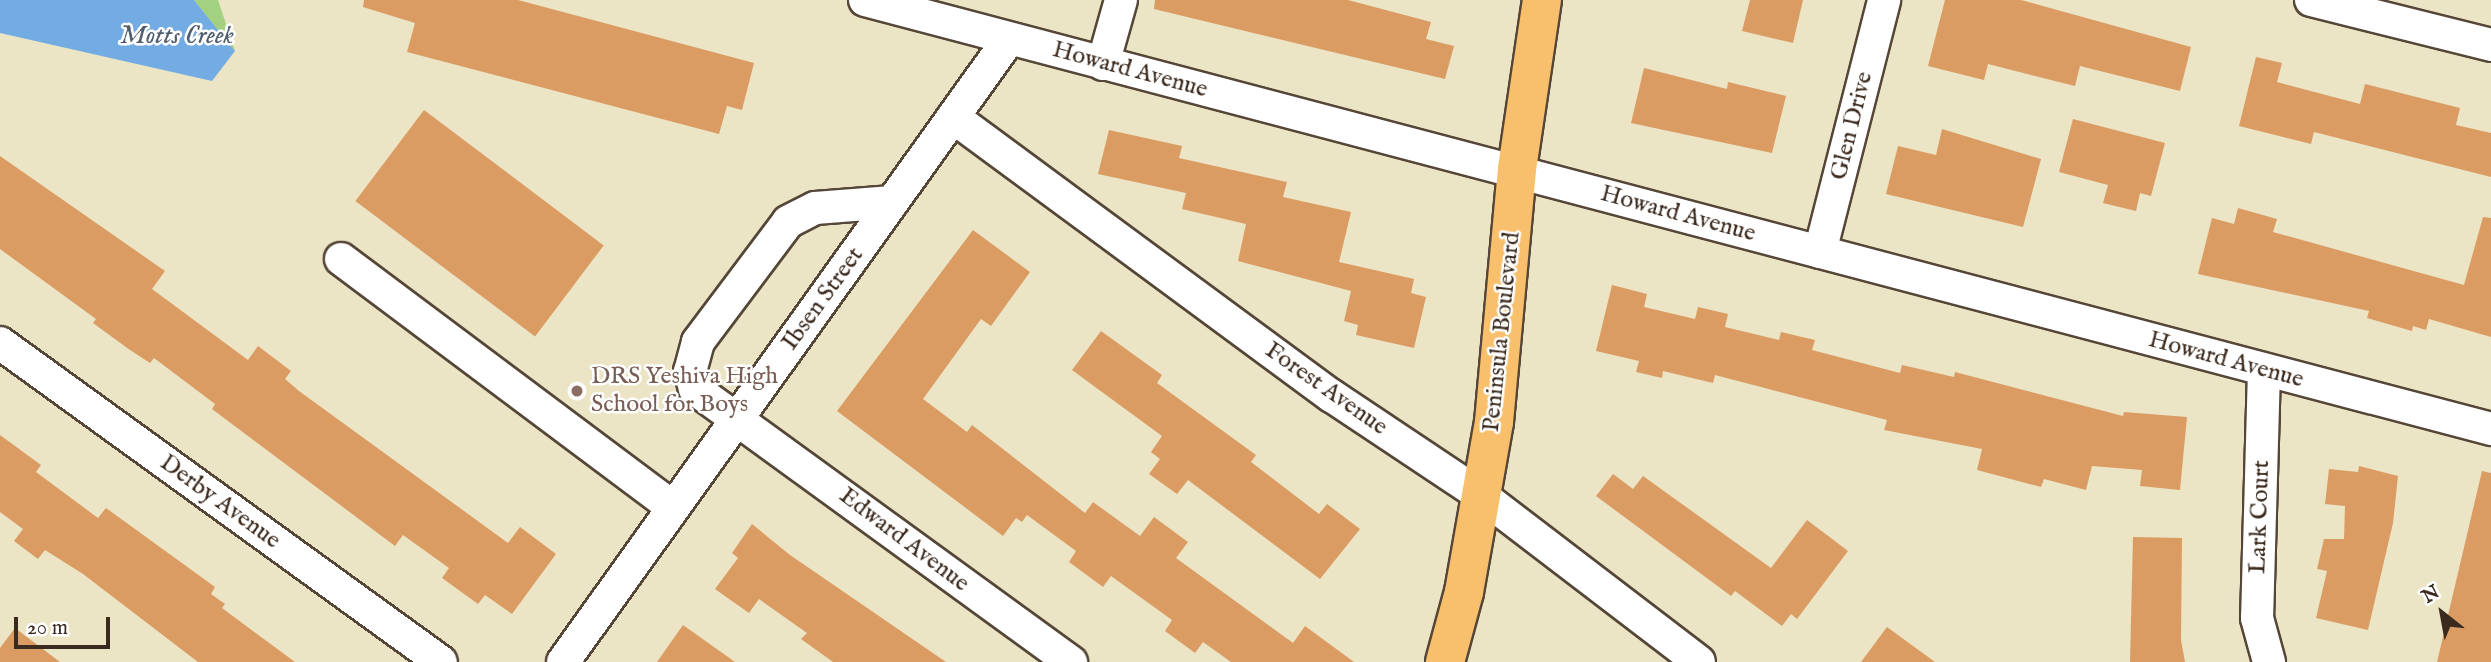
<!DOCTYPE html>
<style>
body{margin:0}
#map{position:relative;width:2491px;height:662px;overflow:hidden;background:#ebe4c5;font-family:"IM FELL English",serif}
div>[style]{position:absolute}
.green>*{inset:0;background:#a2d17f}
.water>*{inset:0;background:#73ace3}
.building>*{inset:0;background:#db9c64;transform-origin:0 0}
.roads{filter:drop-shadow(2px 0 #554637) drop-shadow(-2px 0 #554637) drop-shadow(0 2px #554637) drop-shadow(0 -2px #554637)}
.minor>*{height:32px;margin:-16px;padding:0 16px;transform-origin:16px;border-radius:16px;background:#fff}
.major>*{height:38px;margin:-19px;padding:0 19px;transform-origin:19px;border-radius:19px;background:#f8bf6c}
.dots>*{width:19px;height:19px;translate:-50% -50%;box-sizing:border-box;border:4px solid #fff;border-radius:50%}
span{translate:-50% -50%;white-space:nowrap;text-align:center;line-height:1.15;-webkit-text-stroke:5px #fff;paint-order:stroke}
.street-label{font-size:24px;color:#3b2a1e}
.education-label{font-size:24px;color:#785e54}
.left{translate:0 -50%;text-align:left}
.water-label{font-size:26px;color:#515e6d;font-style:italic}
.north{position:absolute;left:2407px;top:578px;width:70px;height:70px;-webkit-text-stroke:5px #fff;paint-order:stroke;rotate:329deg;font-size:19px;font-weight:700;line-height:28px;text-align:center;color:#3b2a1e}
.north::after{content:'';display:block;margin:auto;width:24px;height:32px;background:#3b2a1e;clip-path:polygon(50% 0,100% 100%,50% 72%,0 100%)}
.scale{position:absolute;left:14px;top:617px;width:96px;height:32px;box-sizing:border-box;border:4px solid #3b2a1e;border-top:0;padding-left:9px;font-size:21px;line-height:24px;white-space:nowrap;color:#3b2a1e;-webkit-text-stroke:5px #fff;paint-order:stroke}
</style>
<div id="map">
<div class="green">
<i style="clip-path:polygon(194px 0,218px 0,235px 51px)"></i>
</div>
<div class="water">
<i style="clip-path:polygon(0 0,194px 0,235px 51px,212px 81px,0 33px)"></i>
</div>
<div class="building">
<i style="clip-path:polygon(364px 0,518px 0,754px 63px,742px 110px,727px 106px,719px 134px,407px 52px,415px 23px,363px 7px)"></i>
<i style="clip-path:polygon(1155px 0,1348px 0,1431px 22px,1426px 39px,1454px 46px,1445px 79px,1154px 9px)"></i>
<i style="clip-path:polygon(1750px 0,1803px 0,1793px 43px,1742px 31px)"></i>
<i style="clip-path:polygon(1945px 0,2021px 0,2191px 47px,2180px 91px,2080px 66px,2075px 86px,1988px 64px,1984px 80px,1928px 66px)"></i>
<i style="clip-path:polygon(2256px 57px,2282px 63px,2277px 82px,2360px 104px,2365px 84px,2460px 108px,2456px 125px,2491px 133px,2491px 177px,2314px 132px,2311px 144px,2239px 126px)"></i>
<i style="clip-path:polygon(1644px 68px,1727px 89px,1728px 82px,1786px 96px,1772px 153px,1631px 123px)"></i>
<i style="left:424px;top:110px;width:225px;height:114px;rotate:37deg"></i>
<i style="clip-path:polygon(2073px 119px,2165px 143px,2151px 196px,2140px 193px,2136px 211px,2103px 203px,2108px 185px,2059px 172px)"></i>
<i style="clip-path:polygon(1942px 129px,2041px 159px,2023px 227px,1886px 194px,1898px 146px,1936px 155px)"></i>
<i style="clip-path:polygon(1109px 130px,1182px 146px,1179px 158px,1287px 182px,1283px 197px,1351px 212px,1339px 262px,1414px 279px,1411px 293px,1426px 297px,1414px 348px,1356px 335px,1358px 325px,1344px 321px,1351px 291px,1238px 261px,1246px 224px,1182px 209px,1186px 193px,1098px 174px)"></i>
<i style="clip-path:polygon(0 156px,165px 271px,152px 289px,248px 360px,258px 346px,291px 371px,285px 379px,299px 391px,508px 543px,520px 527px,556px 554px,512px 614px,485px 595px,478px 604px,442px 578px,449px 568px,403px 535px,395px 546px,212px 409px,215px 404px,154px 358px,150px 363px,130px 350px,93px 323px,96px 319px,0 249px)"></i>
<i style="clip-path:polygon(2238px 208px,2277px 219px,2273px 232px,2464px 285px,2483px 217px,2491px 218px,2491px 337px,2429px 319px,2426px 330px,2413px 326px,2412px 331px,2367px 318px,2369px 311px,2198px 274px,2212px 218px,2234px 224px)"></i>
<i style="clip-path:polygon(973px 230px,1030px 272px,991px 326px,981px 319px,923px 399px,967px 432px,972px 425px,1085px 513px,1093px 502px,1140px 536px,1154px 517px,1188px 542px,1176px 558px,1293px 643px,1305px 626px,1354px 662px,1231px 662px,1203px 642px,1195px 653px,1165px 631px,1172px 620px,1111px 576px,1103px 587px,1069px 562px,1076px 551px,1027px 515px,1022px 522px,1016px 518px,1003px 536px,837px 411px)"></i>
<i style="clip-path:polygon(1612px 285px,1647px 294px,1644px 307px,1695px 319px,1698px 307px,1728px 314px,1725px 327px,1779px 340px,1781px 332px,1815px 340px,1812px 350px,1900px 373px,1902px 365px,1954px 377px,1955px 372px,2123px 416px,2124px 412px,2187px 417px,2180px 490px,2140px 486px,2142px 470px,2092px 466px,2086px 490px,2044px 479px,2041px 487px,1977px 470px,1982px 449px,1884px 430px,1887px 420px,1715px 375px,1713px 383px,1663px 371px,1662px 378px,1636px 372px,1639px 361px,1596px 351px)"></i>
<i style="clip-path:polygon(1101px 331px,1162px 375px,1157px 383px,1256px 455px,1251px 462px,1319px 514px,1327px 504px,1360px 529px,1320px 579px,1188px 480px,1177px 494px,1149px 474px,1160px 459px,1151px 452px,1162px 436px,1072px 370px)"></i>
<i style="clip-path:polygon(0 435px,41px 465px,36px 472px,98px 518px,106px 508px,215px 587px,211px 594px,225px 604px,222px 608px,295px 662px,198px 662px,83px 574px,45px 550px,38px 559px,14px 541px,23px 529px,0 512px)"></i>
<i style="clip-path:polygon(2359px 466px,2398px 476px,2393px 523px,2368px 630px,2316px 618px,2327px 571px,2317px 569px,2324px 539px,2344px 539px,2345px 506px,2325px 504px,2329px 469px,2358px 472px)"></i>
<i style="clip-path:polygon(2482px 471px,2491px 473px,2491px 662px,2437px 662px)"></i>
<i style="clip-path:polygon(1613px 474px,1633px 489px,1643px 476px,1771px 568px,1807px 520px,1848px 551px,1797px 619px,1791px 614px,1782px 626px,1735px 591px,1731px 596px,1596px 496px)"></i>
<i style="clip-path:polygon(752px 524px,790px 555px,946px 662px,833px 662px,801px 639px,807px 633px,759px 599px,749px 613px,715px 589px,738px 558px,732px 553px)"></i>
<i style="clip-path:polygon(2133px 537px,2182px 538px,2181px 640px,2185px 662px,2130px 662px)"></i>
<i style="clip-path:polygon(683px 625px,735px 662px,657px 662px)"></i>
<i style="clip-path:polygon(1887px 627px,1935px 662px,1861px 662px)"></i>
<i style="clip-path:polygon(15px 628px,60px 662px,0 662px,0 648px)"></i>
</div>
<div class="roads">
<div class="minor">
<i style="left:865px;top:0;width:1682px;rotate:14.78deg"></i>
<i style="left:2311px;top:0;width:186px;rotate:14deg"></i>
<i style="left:1103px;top:64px;width:66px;rotate:-74.3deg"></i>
<i style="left:953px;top:117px;width:471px;rotate:36.4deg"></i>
<i style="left:1332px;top:396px;width:180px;rotate:33.7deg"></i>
<i style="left:1482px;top:496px;width:273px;rotate:37.4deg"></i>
<i style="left:892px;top:202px;width:77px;rotate:175.5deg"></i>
<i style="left:815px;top:208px;width:30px;rotate:153deg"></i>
<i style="left:788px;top:222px;width:150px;rotate:126.9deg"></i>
<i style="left:698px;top:342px;width:30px;rotate:105deg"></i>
<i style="left:690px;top:371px;width:19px;rotate:74deg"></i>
<i style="left:695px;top:389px;width:465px;rotate:36deg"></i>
<i style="left:1820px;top:252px;width:260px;rotate:-75.7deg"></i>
<i style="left:341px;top:259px;width:414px;rotate:36.8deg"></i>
<i style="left:0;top:343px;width:544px;rotate:35.88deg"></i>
<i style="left:2264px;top:370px;width:248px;rotate:91.6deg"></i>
<i style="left:2257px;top:618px;width:46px;rotate:74.7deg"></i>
<i style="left:563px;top:662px;width:766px;rotate:-54.4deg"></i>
</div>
<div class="major">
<i style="left:1445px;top:662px;width:73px;rotate:-74.8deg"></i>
<i style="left:1464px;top:592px;width:173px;rotate:-80deg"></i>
<i style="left:1494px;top:422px;width:254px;rotate:-84.8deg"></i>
<i style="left:1517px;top:169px;width:171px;rotate:-81.6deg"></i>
</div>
</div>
<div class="dots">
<i style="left:577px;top:391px;background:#8d6e63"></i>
</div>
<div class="street-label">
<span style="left:1130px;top:70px;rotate:15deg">Howard Avenue</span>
<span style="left:1852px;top:126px;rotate:-76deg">Glen Drive</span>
<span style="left:1678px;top:214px;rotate:15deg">Howard Avenue</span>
<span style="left:823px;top:299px;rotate:-54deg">Ibsen Street</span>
<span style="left:1502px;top:332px;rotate:-84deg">Peninsula Boulevard</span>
<span style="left:2226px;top:360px;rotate:15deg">Howard Avenue</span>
<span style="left:1326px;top:389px;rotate:35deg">Forest Avenue</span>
<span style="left:220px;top:502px;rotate:36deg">Derby Avenue</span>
<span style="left:2260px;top:517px;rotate:-88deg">Lark Court</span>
<span style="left:904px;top:540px;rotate:37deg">Edward Avenue</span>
</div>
<div class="education-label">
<span class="left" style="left:591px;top:391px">DRS Yeshiva High<br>School for Boys</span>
</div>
<div class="water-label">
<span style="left:177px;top:36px">Motts Creek</span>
</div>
<div class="north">N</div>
<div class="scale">20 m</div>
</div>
